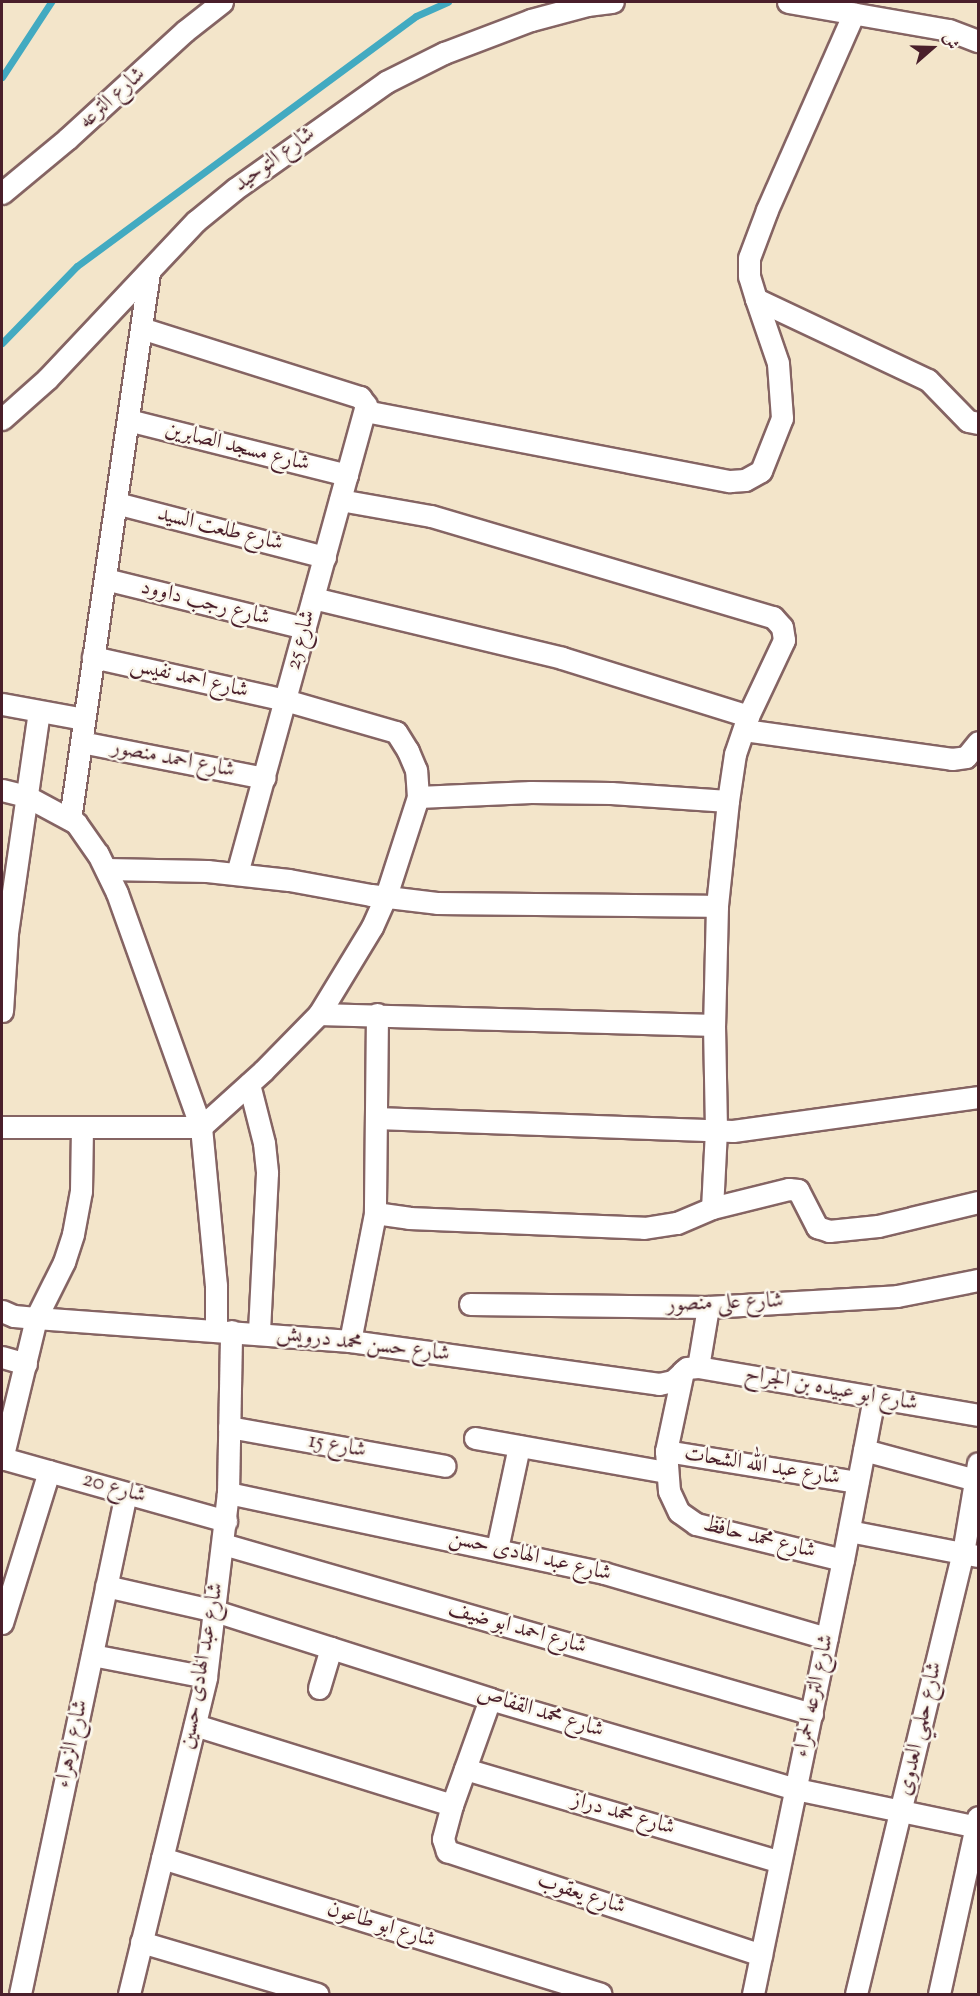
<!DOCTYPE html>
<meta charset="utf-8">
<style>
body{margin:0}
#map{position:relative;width:980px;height:1996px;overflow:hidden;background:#f3e5ca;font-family:"Sorts Mill Goudy",Amiri,serif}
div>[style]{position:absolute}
.stream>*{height:7px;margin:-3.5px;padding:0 3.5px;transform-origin:3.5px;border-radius:3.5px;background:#42aac1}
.roads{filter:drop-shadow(2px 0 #856463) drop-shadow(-2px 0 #856463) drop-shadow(0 2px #856463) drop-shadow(0 -2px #856463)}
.street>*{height:21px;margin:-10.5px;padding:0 10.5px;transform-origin:10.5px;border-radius:10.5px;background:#fff}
span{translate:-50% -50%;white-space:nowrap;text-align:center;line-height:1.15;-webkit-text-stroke:5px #fbf7ec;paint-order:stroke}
.street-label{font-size:22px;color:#4a1f2b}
.frame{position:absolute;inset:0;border:3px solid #4a1f2b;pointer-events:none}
.north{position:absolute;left:902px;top:18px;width:60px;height:60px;-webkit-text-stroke:4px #fbf7ec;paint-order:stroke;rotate:70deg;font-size:16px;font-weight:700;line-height:24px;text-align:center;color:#4a1f2b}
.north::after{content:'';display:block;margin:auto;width:21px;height:27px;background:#4a1f2b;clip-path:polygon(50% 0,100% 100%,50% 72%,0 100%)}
</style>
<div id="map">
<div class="stream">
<i style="left:2px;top:77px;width:90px;rotate:-56.8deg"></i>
<i style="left:2px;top:343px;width:107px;rotate:-45.8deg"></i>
<i style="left:77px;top:266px;width:421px;rotate:-36.4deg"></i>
<i style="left:416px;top:16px;width:35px;rotate:-24deg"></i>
</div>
<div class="roads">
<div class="street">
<i style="left:788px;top:2px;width:163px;rotate:9.9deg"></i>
<i style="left:949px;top:30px;width:31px;rotate:21deg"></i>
<i style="left:2px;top:193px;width:85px;rotate:-39.7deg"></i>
<i style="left:67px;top:139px;width:160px;rotate:-42.5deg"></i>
<i style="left:185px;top:31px;width:47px;rotate:-38.1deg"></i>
<i style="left:756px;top:299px;width:24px;rotate:-107deg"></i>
<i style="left:749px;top:276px;width:18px;rotate:-90deg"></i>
<i style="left:749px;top:258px;width:51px;rotate:-69.4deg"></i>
<i style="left:767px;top:210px;width:215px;rotate:-66.2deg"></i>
<i style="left:141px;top:328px;width:230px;rotate:17.5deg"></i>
<i style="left:360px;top:397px;width:10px;rotate:53deg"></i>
<i style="left:366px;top:405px;width:486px;rotate:105.4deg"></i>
<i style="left:365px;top:411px;width:372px;rotate:10.9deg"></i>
<i style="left:730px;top:481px;width:15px;rotate:-4deg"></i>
<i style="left:745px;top:480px;width:18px;rotate:-29deg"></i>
<i style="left:761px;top:471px;width:57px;rotate:-68.4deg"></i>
<i style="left:782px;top:418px;width:55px;rotate:-94.2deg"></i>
<i style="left:778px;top:363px;width:68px;rotate:-109deg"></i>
<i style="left:756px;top:299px;width:190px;rotate:25.2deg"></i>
<i style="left:928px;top:380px;width:57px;rotate:45.7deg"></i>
<i style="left:968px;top:421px;width:10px;rotate:11deg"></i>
<i style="left:2px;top:419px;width:60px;rotate:-41.6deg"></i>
<i style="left:47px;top:379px;width:217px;rotate:-46.7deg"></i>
<i style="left:196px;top:221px;width:50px;rotate:-39.4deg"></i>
<i style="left:235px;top:189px;width:185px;rotate:-35.3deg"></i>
<i style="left:386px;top:82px;width:65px;rotate:-26.6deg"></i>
<i style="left:444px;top:53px;width:93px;rotate:-20.8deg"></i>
<i style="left:531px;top:20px;width:58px;rotate:-15deg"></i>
<i style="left:587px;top:5px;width:26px;rotate:-7deg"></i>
<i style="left:128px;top:420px;width:226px;rotate:14.1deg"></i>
<i style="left:340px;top:500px;width:92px;rotate:10deg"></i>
<i style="left:431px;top:516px;width:357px;rotate:16.5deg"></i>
<i style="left:773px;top:617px;width:13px;rotate:48deg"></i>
<i style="left:782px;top:627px;width:13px;rotate:81deg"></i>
<i style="left:784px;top:640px;width:84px;rotate:115.3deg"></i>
<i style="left:748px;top:716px;width:40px;rotate:108.9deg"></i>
<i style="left:735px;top:754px;width:48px;rotate:98.5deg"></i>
<i style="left:728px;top:801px;width:106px;rotate:96deg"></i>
<i style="left:717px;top:906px;width:119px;rotate:91.4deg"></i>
<i style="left:714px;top:1025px;width:105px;rotate:88.9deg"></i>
<i style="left:716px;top:1130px;width:78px;rotate:92.9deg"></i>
<i style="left:116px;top:503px;width:216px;rotate:14.5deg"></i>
<i style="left:105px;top:579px;width:206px;rotate:13.8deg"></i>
<i style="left:313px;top:598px;width:256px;rotate:13.5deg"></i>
<i style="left:562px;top:658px;width:195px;rotate:17.3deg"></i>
<i style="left:2px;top:704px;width:83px;rotate:10.4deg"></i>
<i style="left:744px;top:730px;width:210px;rotate:7.9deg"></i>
<i style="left:952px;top:759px;width:14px;rotate:-8deg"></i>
<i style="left:966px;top:757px;width:19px;rotate:-51deg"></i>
<i style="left:81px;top:742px;width:187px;rotate:11.1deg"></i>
<i style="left:2px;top:790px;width:25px;rotate:14deg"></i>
<i style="left:26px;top:796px;width:57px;rotate:28.4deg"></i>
<i style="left:76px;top:823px;width:38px;rotate:55deg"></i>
<i style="left:98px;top:854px;width:43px;rotate:64deg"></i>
<i style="left:117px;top:893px;width:249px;rotate:70.3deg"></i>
<i style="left:201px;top:1127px;width:159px;rotate:84.6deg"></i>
<i style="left:216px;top:1285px;width:45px;rotate:90deg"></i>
<i style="left:418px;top:797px;width:113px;rotate:-2.5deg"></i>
<i style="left:531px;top:792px;width:80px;rotate:0.7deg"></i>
<i style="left:611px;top:793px;width:117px;rotate:3.9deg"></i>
<i style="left:70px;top:819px;width:553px;rotate:-81.78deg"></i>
<i style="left:106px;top:869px;width:101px;rotate:1.1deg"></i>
<i style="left:207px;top:871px;width:82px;rotate:6.3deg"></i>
<i style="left:289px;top:880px;width:83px;rotate:10.4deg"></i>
<i style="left:371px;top:895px;width:66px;rotate:6.9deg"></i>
<i style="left:437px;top:903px;width:280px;rotate:0.6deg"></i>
<i style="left:2px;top:1011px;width:78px;rotate:-86.3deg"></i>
<i style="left:7px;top:933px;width:224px;rotate:-81.8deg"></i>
<i style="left:319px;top:1014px;width:395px;rotate:1.6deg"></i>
<i style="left:377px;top:1014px;width:199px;rotate:90.6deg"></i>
<i style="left:375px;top:1213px;width:34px;rotate:8deg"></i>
<i style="left:409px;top:1218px;width:235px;rotate:2.4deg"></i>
<i style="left:644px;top:1228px;width:33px;rotate:-9deg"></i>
<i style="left:677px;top:1223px;width:38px;rotate:-23deg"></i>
<i style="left:712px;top:1208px;width:79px;rotate:-13.9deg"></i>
<i style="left:789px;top:1189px;width:9px;rotate:6deg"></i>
<i style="left:798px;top:1190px;width:42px;rotate:62.8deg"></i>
<i style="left:817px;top:1227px;width:13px;rotate:18deg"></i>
<i style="left:829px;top:1231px;width:49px;rotate:-5.8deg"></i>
<i style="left:878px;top:1226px;width:103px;rotate:-13.5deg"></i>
<i style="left:249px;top:1084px;width:61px;rotate:75.7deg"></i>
<i style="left:264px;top:1143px;width:30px;rotate:84deg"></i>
<i style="left:267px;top:1173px;width:160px;rotate:92.9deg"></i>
<i style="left:376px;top:1118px;width:357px;rotate:2.1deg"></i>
<i style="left:733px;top:1131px;width:247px;rotate:-7.9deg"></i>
<i style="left:2px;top:1127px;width:199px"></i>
<i style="left:201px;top:1127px;width:84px;rotate:-42.1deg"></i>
<i style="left:263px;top:1071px;width:80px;rotate:-45.5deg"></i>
<i style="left:319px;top:1014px;width:102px;rotate:-58.7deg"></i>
<i style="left:372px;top:927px;width:34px;rotate:-66deg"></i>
<i style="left:386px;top:896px;width:104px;rotate:-72.1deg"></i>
<i style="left:418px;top:797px;width:27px;rotate:-94deg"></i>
<i style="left:416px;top:770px;width:21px;rotate:-113deg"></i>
<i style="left:408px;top:751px;width:22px;rotate:-122deg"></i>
<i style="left:396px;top:732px;width:116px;rotate:-163.9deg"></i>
<i style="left:285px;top:700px;width:197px;rotate:-167.4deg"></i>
<i style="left:470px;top:1304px;width:238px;rotate:0.7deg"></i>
<i style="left:708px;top:1307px;width:189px;rotate:-3.3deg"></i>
<i style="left:897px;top:1296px;width:83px;rotate:-11.2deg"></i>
<i style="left:2px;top:1311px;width:13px;rotate:23deg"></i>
<i style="left:14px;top:1316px;width:22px;rotate:5deg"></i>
<i style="left:36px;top:1318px;width:315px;rotate:4.2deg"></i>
<i style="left:350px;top:1341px;width:312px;rotate:7.9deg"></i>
<i style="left:659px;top:1384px;width:14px;rotate:-12deg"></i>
<i style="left:673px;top:1381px;width:19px;rotate:-43deg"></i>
<i style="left:687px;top:1368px;width:11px;rotate:-5deg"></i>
<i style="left:698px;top:1367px;width:284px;rotate:9.7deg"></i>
<i style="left:350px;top:1341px;width:130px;rotate:-78.9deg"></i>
<i style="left:2px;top:1357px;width:25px;rotate:16deg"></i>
<i style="left:698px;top:1367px;width:61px;rotate:-80.5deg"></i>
<i style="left:683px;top:1371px;width:82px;rotate:102deg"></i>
<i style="left:666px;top:1451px;width:40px;rotate:85.7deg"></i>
<i style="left:669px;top:1491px;width:23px;rotate:65deg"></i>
<i style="left:679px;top:1512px;width:21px;rotate:35deg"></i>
<i style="left:696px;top:1524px;width:151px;rotate:13.8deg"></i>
<i style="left:229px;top:1427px;width:219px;rotate:10.2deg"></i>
<i style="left:475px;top:1438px;width:194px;rotate:10.1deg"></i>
<i style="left:864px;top:1450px;width:116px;rotate:15deg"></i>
<i style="left:666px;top:1451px;width:194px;rotate:9.2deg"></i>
<i style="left:2px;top:1458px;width:233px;rotate:15.7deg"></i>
<i style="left:2px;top:1459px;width:145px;rotate:-76.4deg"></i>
<i style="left:36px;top:1318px;width:63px;rotate:-63.4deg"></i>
<i style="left:64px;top:1262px;width:29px;rotate:-72deg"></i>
<i style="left:73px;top:1234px;width:44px;rotate:-79.5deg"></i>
<i style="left:81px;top:1191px;width:64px;rotate:-89.1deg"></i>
<i style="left:228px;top:1493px;width:384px;rotate:12deg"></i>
<i style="left:604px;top:1573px;width:232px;rotate:16.3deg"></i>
<i style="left:849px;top:1531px;width:131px;rotate:11deg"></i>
<i style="left:223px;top:1544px;width:613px;rotate:16.1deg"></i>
<i style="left:497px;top:1549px;width:105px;rotate:-77.9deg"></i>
<i style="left:106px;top:1586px;width:112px;rotate:12.9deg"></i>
<i style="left:215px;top:1611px;width:289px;rotate:17.7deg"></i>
<i style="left:490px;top:1699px;width:319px;rotate:16.4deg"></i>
<i style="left:796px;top:1789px;width:186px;rotate:11.8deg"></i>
<i style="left:2px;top:1623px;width:159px;rotate:-72.8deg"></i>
<i style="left:92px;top:1655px;width:116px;rotate:10.9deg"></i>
<i style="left:319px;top:1688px;width:42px;rotate:-73.3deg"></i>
<i style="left:490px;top:1699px;width:113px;rotate:109.7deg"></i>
<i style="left:452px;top:1805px;width:35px;rotate:105deg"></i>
<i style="left:443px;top:1839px;width:13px;rotate:72deg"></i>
<i style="left:447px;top:1851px;width:331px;rotate:18.3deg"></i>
<i style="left:195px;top:1725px;width:269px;rotate:17.3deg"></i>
<i style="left:465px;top:1769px;width:328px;rotate:16.4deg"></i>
<i style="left:162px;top:1858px;width:459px;rotate:17.2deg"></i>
<i style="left:141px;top:1942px;width:184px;rotate:16.4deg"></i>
<i style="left:20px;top:1994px;width:512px;rotate:-78.05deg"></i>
<i style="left:129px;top:1994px;width:326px;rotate:-76.3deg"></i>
<i style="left:206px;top:1677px;width:185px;rotate:-83.2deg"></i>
<i style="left:228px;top:1493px;width:162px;rotate:-88.9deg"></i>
<i style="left:753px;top:1994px;width:443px;rotate:-78.3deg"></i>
<i style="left:843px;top:1560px;width:166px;rotate:-79.2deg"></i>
<i style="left:856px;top:1994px;width:454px;rotate:-76.4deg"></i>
<i style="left:963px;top:1553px;width:91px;rotate:-80.5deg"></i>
<i style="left:939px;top:1994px;width:181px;rotate:-77.6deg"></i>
</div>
</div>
<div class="street-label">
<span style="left:113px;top:99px;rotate:-42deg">شارع الترعه</span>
<span style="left:275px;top:160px;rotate:-36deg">شارع التوحيد</span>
<span style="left:237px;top:448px;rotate:14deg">شارع مسجد الصابرين</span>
<span style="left:220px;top:530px;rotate:14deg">شارع طلعت السيد</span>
<span style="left:205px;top:604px;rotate:14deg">شارع رجب داوود</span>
<span style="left:302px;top:640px;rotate:-75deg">شارع 25</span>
<span style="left:189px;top:679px;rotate:13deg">شارع احمد نفيس</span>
<span style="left:173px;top:760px;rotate:11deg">شارع احمد منصور</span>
<span style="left:725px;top:1304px;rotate:-2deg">شارع على منصور</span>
<span style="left:363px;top:1345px;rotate:7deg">شارع حسن محمد درويش</span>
<span style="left:831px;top:1390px;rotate:10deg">شارع ابو عبيده بن الجراح</span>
<span style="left:337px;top:1447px;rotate:10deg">شارع 15</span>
<span style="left:762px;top:1467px;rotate:9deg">شارع عبد الله الشحات</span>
<span style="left:114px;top:1489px;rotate:16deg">شارع 20</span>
<span style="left:759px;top:1539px;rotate:14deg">شارع محمد حافظ</span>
<span style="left:530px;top:1557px;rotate:13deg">شارع عبد الهادى حسن</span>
<span style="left:517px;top:1629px;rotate:16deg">شارع احمد ابو ضيف</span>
<span style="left:203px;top:1666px;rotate:-80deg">شارع عبد الهادى حسين</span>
<span style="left:815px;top:1696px;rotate:-78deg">شارع الترعه الحمراء</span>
<span style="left:540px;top:1713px;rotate:17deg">شارع محمد القفاص</span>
<span style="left:921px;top:1729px;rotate:-77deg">شارع حلمي العدوى</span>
<span style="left:73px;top:1744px;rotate:-78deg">شارع الزهراء</span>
<span style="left:623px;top:1815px;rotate:16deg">شارع محمد دراز</span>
<span style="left:581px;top:1895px;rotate:18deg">شارع يعقوب</span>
<span style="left:381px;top:1926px;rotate:17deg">شارع ابو طاعون</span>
</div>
<div class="frame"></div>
<div class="north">ش</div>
</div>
